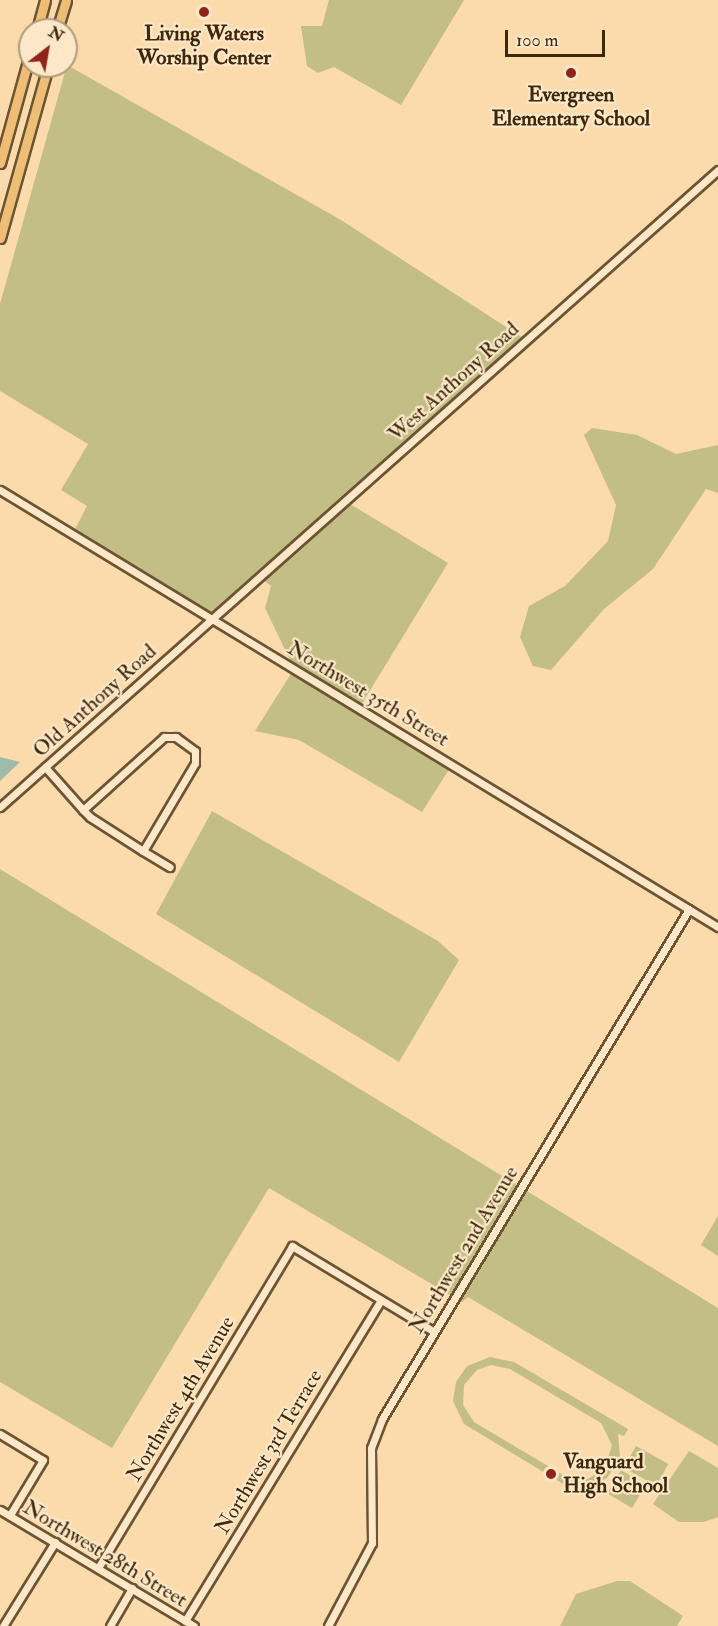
<!DOCTYPE html>
<style>
body{margin:0}
#map{position:relative;width:718px;height:1626px;overflow:hidden;background:#fbdaac;font-family:"IM FELL Double Pica",serif}
div>[style]{position:absolute}
.green>*{inset:0;background:#c3be86;transform-origin:0 0}
.water>*{inset:0;background:#9fbbaa}
.roads{filter:drop-shadow(2px 0 #6c5432) drop-shadow(-2px 0 #6c5432) drop-shadow(0 2px #6c5432) drop-shadow(0 -2px #6c5432)}
.minor>*{height:7px;margin:-3.5px;padding:0 3.5px;transform-origin:3.5px;border-radius:3.5px;background:#fce7c9}
.highway>*{height:9px;margin:-4.5px;padding:0 4.5px;transform-origin:4.5px;border-radius:4.5px;background:#eebd76}
.dots>*{width:16px;height:16px;translate:-50% -50%;box-sizing:border-box;border:3px solid #fce7c9;border-radius:50%}
span{translate:-50% -50%;white-space:nowrap;text-align:center;line-height:1.15;-webkit-text-stroke:4.5px #fce7c9;paint-order:stroke}
.poi-label{font-size:21px;color:#3d280a;font-weight:700}
.left{translate:0 -50%;text-align:left}
.street-label{font-size:21px;color:#3d280a}
.north{position:absolute;left:18px;top:18px;width:60px;height:60px;box-sizing:border-box;background:#fce7c9;border:2px solid #b09b7d;border-radius:50%;rotate:31deg;font-size:16px;font-weight:700;line-height:24px;text-align:center;color:#3d280a}
.north::after{content:'';display:block;margin:auto;width:21px;height:27px;background:#8f2418;clip-path:polygon(50% 0,100% 100%,50% 72%,0 100%)}
.scale{position:absolute;left:505px;top:30px;width:100px;height:27px;box-sizing:border-box;border:3px solid #3d280a;border-top:0;padding-left:8px;font-size:18px;line-height:21px;white-space:nowrap;color:#3d280a;-webkit-text-stroke:4px #fce7c9;paint-order:stroke}
</style>
<div id="map">
<div class="green">
<i style="clip-path:polygon(329px 0,464px 0,401px 105px,334px 67px,318px 73px,307px 66px,301px 26px,322px 26px)"></i>
<i style="clip-path:polygon(67px 65px,341px 220px,523px 338px,212px 614px,74px 531px,87px 506px,61px 490px,88px 444px,0 391px,0 304px)"></i>
<i style="clip-path:polygon(529px 342px,350px 504px,448px 563px,361px 705px,291px 662px,265px 608px,271px 586px,262px 579px)"></i>
<i style="clip-path:polygon(592px 428px,637px 435px,676px 454px,718px 445px,718px 493px,706px 489px,653px 569px,604px 609px,551px 670px,533px 666px,520px 637px,529px 606px,565px 586px,608px 541px,616px 505px,584px 435px)"></i>
<i style="clip-path:polygon(292px 672px,450px 768px,422px 812px,299px 740px,255px 731px)"></i>
<i style="clip-path:polygon(212px 811px,438px 941px,459px 960px,399px 1062px,156px 914px)"></i>
<i style="clip-path:polygon(0 869px,718px 1308px,718px 1446px,468px 1297px,462px 1302px,269px 1188px,112px 1448px,0 1382px)"></i>
<i style="clip-path:polygon(718px 1216px,718px 1256px,701px 1245px)"></i>
<i style="clip-path:polygon(evenodd,490px 1357px,514px 1362px,628px 1429px,624px 1436px,618px 1434px,620px 1457px,607px 1478px,584px 1488px,565px 1485px,464px 1424px,453px 1401px,456px 1382px,467px 1366px,490px 1357px,491px 1365px,510px 1369px,601px 1423px,612px 1445px,605px 1468px,588px 1479px,568px 1478px,474px 1422px,463px 1405px,464px 1385px,477px 1370px,491px 1365px)"></i>
<i style="left:636px;top:1446px;width:37px;height:25px;rotate:29deg"></i>
<i style="clip-path:polygon(689px 1451px,718px 1468px,718px 1517px,704px 1522px,679px 1522px,653px 1504px)"></i>
<i style="left:621px;top:1470px;width:29px;height:27px;rotate:31deg"></i>
<i style="clip-path:polygon(617px 1581px,630px 1581px,683px 1616px,677px 1626px,560px 1626px,576px 1594px)"></i>
</div>
<div class="water">
<i style="clip-path:polygon(0 757px,20px 762px,0 781px)"></i>
</div>
<div class="roads">
<div class="minor">
<i style="left:0;top:490px;width:841px;rotate:31.33deg"></i>
<i style="left:45px;top:767px;width:57px;rotate:48.5deg"></i>
<i style="left:83px;top:810px;width:10px;rotate:45deg"></i>
<i style="left:90px;top:817px;width:63px;rotate:32.7deg"></i>
<i style="left:143px;top:851px;width:102px;rotate:-59.4deg"></i>
<i style="left:195px;top:763px;width:12px;rotate:-90deg"></i>
<i style="left:195px;top:751px;width:24px;rotate:-144deg"></i>
<i style="left:176px;top:737px;width:12px;rotate:180deg"></i>
<i style="left:164px;top:737px;width:109px;rotate:138deg"></i>
<i style="left:0;top:807px;width:960px;rotate:-41.58deg"></i>
<i style="left:143px;top:851px;width:31px;rotate:31deg"></i>
<i style="left:0;top:1434px;width:50px;rotate:31.2deg"></i>
<i style="left:43px;top:1460px;width:64px;rotate:121deg"></i>
<i style="left:0;top:1510px;width:226px;rotate:30.9deg"></i>
<i style="left:98px;top:1568px;width:376px;rotate:-58.9deg"></i>
<i style="left:292px;top:1246px;width:165px;rotate:31.1deg"></i>
<i style="left:185px;top:1621px;width:376px;rotate:-58.6deg"></i>
<i style="left:3px;top:1626px;width:99px;rotate:-58.2deg"></i>
<i style="left:110px;top:1626px;width:44px;rotate:-59.9deg"></i>
<i style="left:328px;top:1626px;width:94px;rotate:-62.1deg"></i>
<i style="left:372px;top:1543px;width:95px;rotate:-90.6deg"></i>
<i style="left:371px;top:1448px;width:31px;rotate:-69deg"></i>
<i style="left:382px;top:1419px;width:595px;rotate:-58.95deg"></i>
</div>
<div class="highway">
<i style="left:37px;top:30px;width:31px;rotate:-75deg"></i>
<i style="left:57px;top:30px;width:31px;rotate:-73deg"></i>
<i style="left:0;top:163px;width:113px;rotate:-74.6deg"></i>
<i style="left:0;top:238px;width:179px;rotate:-74.4deg"></i>
</div>
</div>
<div class="dots">
<i style="left:204px;top:12px;background:#8f2418"></i>
<i style="left:571px;top:73px;background:#8f2418"></i>
<i style="left:551px;top:1474px;background:#8f2418"></i>
</div>
<div class="poi-label">
<span style="left:204px;top:46px">Living Waters<br>Worship Center</span>
<span style="left:571px;top:107px">Evergreen<br>Elementary School</span>
<span class="left" style="left:563px;top:1474px">Vanguard<br>High School</span>
</div>
<div class="street-label">
<span style="left:454px;top:382px;rotate:-42deg">West Anthony Road</span>
<span style="left:368px;top:694px;rotate:31deg">Northwest 35th Street</span>
<span style="left:95px;top:701px;rotate:-42deg">Old Anthony Road</span>
<span style="left:464px;top:1250px;rotate:-59deg">Northwest 2nd Avenue</span>
<span style="left:181px;top:1399px;rotate:-59deg">Northwest 4th Avenue</span>
<span style="left:269px;top:1452px;rotate:-59deg">Northwest 3rd Terrace</span>
<span style="left:105px;top:1554px;rotate:31deg">Northwest 28th Street</span>
</div>
<div class="north">N</div>
<div class="scale">100 m</div>
</div>
